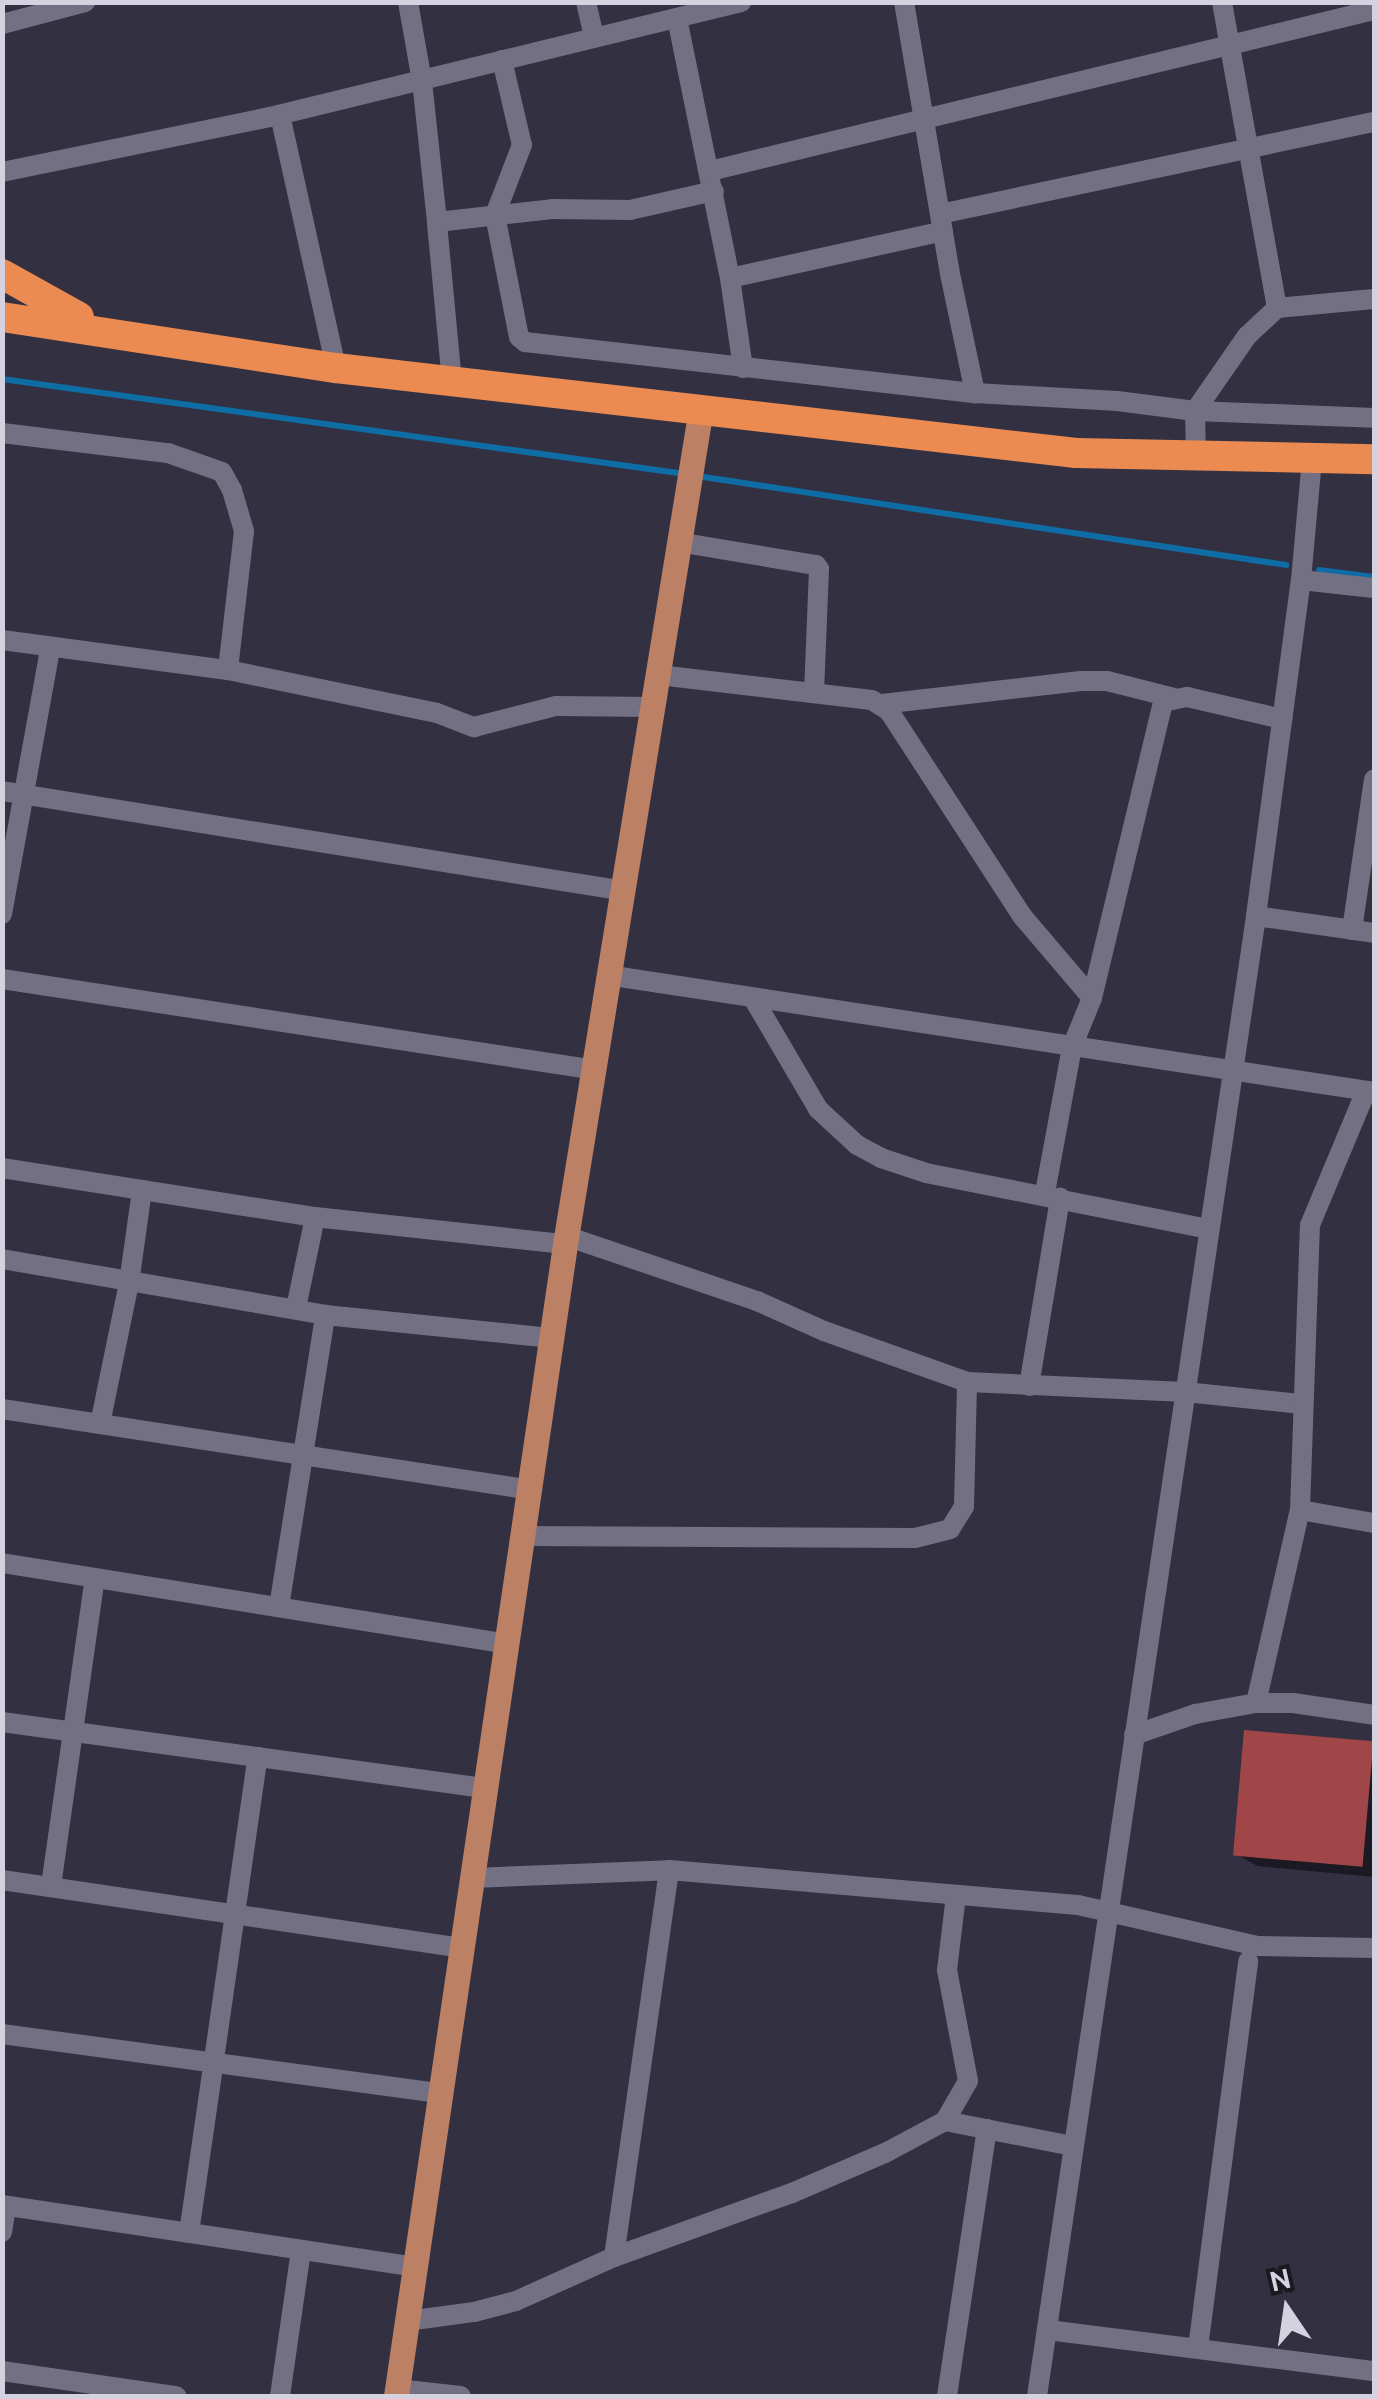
<!DOCTYPE html>
<style>
body{margin:0}
#map{position:relative;width:1377px;height:2399px;overflow:hidden;background:#333042;font-family:Ubuntu,sans-serif}
div>[style]{position:absolute}
.shadow>*{inset:0;background:#0007}
.stream>*{height:6px;margin:-3px;padding:0 3px;transform-origin:3px;border-radius:3px;background:#0f6da6}
.building>*{inset:0;background:#a04648;transform-origin:0 0}
.minor>*{height:20px;margin:-10px;padding:0 10px;transform-origin:10px;border-radius:10px;background:#737084}
.major>*{height:25px;margin:-12.5px;padding:0 12.5px;transform-origin:12.5px;border-radius:12.5px;background:#bc8065}
.highway>*{height:30px;margin:-15px;padding:0 15px;transform-origin:15px;border-radius:15px;background:#ec8b51}
span{translate:-50% -50%;white-space:nowrap;text-align:center;line-height:1.15;-webkit-text-stroke:8px #1a1921;paint-order:stroke}
.frame{position:absolute;inset:0;border:5px solid #d4d2de;pointer-events:none}
.north{position:absolute;left:1237px;top:2259px;width:100px;height:100px;-webkit-text-stroke:8px #1a1921;paint-order:stroke;rotate:347deg;font-size:28px;font-weight:700;line-height:40px;text-align:center;color:#d4d2de}
.north::after{content:'';display:block;margin:auto;width:35px;height:45px;background:#d4d2de;clip-path:polygon(50% 0,100% 100%,50% 72%,0 100%)}
</style>
<div id="map">
<div class="shadow">
<i style="clip-path:polygon(1246px 1732px,1374px 1744px,1374px 1877px,1257px 1866px,1235px 1853px)"></i>
</div>
<div class="stream">
<i style="left:2px;top:379px;width:690px;rotate:7.92deg"></i>
<i style="left:697px;top:476px;width:596px;rotate:8.59deg"></i>
<i style="left:1319px;top:570px;width:55px;rotate:7.3deg"></i>
</div>
<div class="building">
<i style="left:1244px;top:1730px;width:130px;height:126px;rotate:5deg"></i>
</div>
<div class="minor">
<i style="left:408px;top:2px;width:80px;rotate:80deg"></i>
<i style="left:422px;top:81px;width:142px;rotate:83.9deg"></i>
<i style="left:586px;top:2px;width:36px;rotate:77deg"></i>
<i style="left:904px;top:2px;width:276px;rotate:80.4deg"></i>
<i style="left:950px;top:274px;width:122px;rotate:78.1deg"></i>
<i style="left:677px;top:18px;width:265px;rotate:78.5deg"></i>
<i style="left:730px;top:278px;width:91px;rotate:81.8deg"></i>
<i style="left:2px;top:24px;width:86px;rotate:-14.8deg"></i>
<i style="left:502px;top:60px;width:87px;rotate:76.8deg"></i>
<i style="left:522px;top:145px;width:75px;rotate:111.1deg"></i>
<i style="left:495px;top:215px;width:124px;rotate:78.9deg"></i>
<i style="left:519px;top:337px;width:8px;rotate:40deg"></i>
<i style="left:525px;top:342px;width:453px;rotate:6.5deg"></i>
<i style="left:975px;top:393px;width:142px;rotate:3.2deg"></i>
<i style="left:1117px;top:401px;width:79px;rotate:7.3deg"></i>
<i style="left:1195px;top:411px;width:179px;rotate:2.2deg"></i>
<i style="left:280px;top:115px;width:259px;rotate:77.5deg"></i>
<i style="left:710px;top:171px;width:683px;rotate:-13.63deg"></i>
<i style="left:2px;top:172px;width:274px;rotate:-11.6deg"></i>
<i style="left:270px;top:117px;width:485px;rotate:-13.7deg"></i>
<i style="left:940px;top:214px;width:444px;rotate:-12deg"></i>
<i style="left:730px;top:278px;width:218px;rotate:-12.4deg"></i>
<i style="left:1277px;top:308px;width:97px;rotate:-5.3deg"></i>
<i style="left:452px;top:382px;width:161px;rotate:-95.4deg"></i>
<i style="left:437px;top:222px;width:116px;rotate:-6.4deg"></i>
<i style="left:552px;top:209px;width:78px;rotate:0.7deg"></i>
<i style="left:630px;top:210px;width:86px;rotate:-12.7deg"></i>
<i style="left:2px;top:433px;width:167px;rotate:6.9deg"></i>
<i style="left:168px;top:453px;width:57px;rotate:19.4deg"></i>
<i style="left:222px;top:472px;width:21px;rotate:61deg"></i>
<i style="left:232px;top:490px;width:43px;rotate:73.7deg"></i>
<i style="left:244px;top:531px;width:140px;rotate:96.6deg"></i>
<i style="left:1196px;top:456px;width:45px;rotate:-91.3deg"></i>
<i style="left:1195px;top:411px;width:91px;rotate:-55.3deg"></i>
<i style="left:1247px;top:336px;width:41px;rotate:-43deg"></i>
<i style="left:1277px;top:308px;width:311px;rotate:-100.2deg"></i>
<i style="left:678px;top:542px;width:140px;rotate:9.5deg"></i>
<i style="left:816px;top:565px;width:5px;rotate:53deg"></i>
<i style="left:819px;top:569px;width:124px;rotate:92.3deg"></i>
<i style="left:1301px;top:580px;width:73px;rotate:6.3deg"></i>
<i style="left:2px;top:640px;width:228px;rotate:7.6deg"></i>
<i style="left:228px;top:670px;width:213px;rotate:11.6deg"></i>
<i style="left:437px;top:713px;width:40px;rotate:21deg"></i>
<i style="left:474px;top:727px;width:85px;rotate:-14.4deg"></i>
<i style="left:556px;top:706px;width:97px;rotate:0.6deg"></i>
<i style="left:659px;top:675px;width:214px;rotate:6.7deg"></i>
<i style="left:872px;top:700px;width:20px;rotate:33deg"></i>
<i style="left:889px;top:711px;width:246px;rotate:57deg"></i>
<i style="left:1023px;top:917px;width:106px;rotate:49.6deg"></i>
<i style="left:1092px;top:998px;width:53px;rotate:112.2deg"></i>
<i style="left:1072px;top:1047px;width:148px;rotate:100.5deg"></i>
<i style="left:882px;top:704px;width:200px;rotate:-6.6deg"></i>
<i style="left:1081px;top:681px;width:26px"></i>
<i style="left:1107px;top:681px;width:69px;rotate:14.2deg"></i>
<i style="left:2px;top:791px;width:630px;rotate:9.13deg"></i>
<i style="left:2px;top:914px;width:269px;rotate:-79.7deg"></i>
<i style="left:1256px;top:916px;width:119px;rotate:8.2deg"></i>
<i style="left:1352px;top:930px;width:152px;rotate:-81.7deg"></i>
<i style="left:607px;top:975px;width:776px;rotate:8.67deg"></i>
<i style="left:2px;top:979px;width:600px;rotate:8.72deg"></i>
<i style="left:753px;top:998px;width:129px;rotate:59.6deg"></i>
<i style="left:818px;top:1109px;width:53px;rotate:42.7deg"></i>
<i style="left:857px;top:1145px;width:27px;rotate:28deg"></i>
<i style="left:881px;top:1158px;width:47px;rotate:18.4deg"></i>
<i style="left:926px;top:1173px;width:288px;rotate:11.2deg"></i>
<i style="left:1092px;top:998px;width:304px;rotate:-76.5deg"></i>
<i style="left:1163px;top:702px;width:25px;rotate:-12deg"></i>
<i style="left:1187px;top:697px;width:98px;rotate:13deg"></i>
<i style="left:2px;top:1168px;width:317px;rotate:8.9deg"></i>
<i style="left:315px;top:1217px;width:251px;rotate:6.2deg"></i>
<i style="left:566px;top:1236px;width:202px;rotate:18.8deg"></i>
<i style="left:757px;top:1301px;width:73px;rotate:24.1deg"></i>
<i style="left:824px;top:1331px;width:152px;rotate:19.6deg"></i>
<i style="left:967px;top:1382px;width:218px;rotate:2.6deg"></i>
<i style="left:1185px;top:1392px;width:118px;rotate:5.9deg"></i>
<i style="left:2px;top:1259px;width:328px;rotate:9.8deg"></i>
<i style="left:325px;top:1315px;width:229px;rotate:5.8deg"></i>
<i style="left:296px;top:1308px;width:93px;rotate:-78.2deg"></i>
<i style="left:1029px;top:1386px;width:191px;rotate:-80.6deg"></i>
<i style="left:2px;top:1409px;width:536px;rotate:8.69deg"></i>
<i style="left:100px;top:1424px;width:144px;rotate:-78.4deg"></i>
<i style="left:129px;top:1283px;width:94px;rotate:-82deg"></i>
<i style="left:1300px;top:1510px;width:75px;rotate:10deg"></i>
<i style="left:523px;top:1536px;width:392px;rotate:0.3deg"></i>
<i style="left:915px;top:1538px;width:36px;rotate:-14deg"></i>
<i style="left:950px;top:1529px;width:26px;rotate:-58deg"></i>
<i style="left:964px;top:1507px;width:125px;rotate:-88.6deg"></i>
<i style="left:2px;top:1563px;width:512px;rotate:9.09deg"></i>
<i style="left:279px;top:1607px;width:296px;rotate:-81deg"></i>
<i style="left:1256px;top:1703px;width:198px;rotate:-77.2deg"></i>
<i style="left:1300px;top:1510px;width:285px;rotate:-88deg"></i>
<i style="left:1310px;top:1225px;width:145px;rotate:-67.3deg"></i>
<i style="left:2px;top:1722px;width:488px;rotate:7.8deg"></i>
<i style="left:1134px;top:1735px;width:65px;rotate:-19deg"></i>
<i style="left:1195px;top:1714px;width:62px;rotate:-10.2deg"></i>
<i style="left:1256px;top:1703px;width:37px"></i>
<i style="left:1293px;top:1703px;width:82px;rotate:8.4deg"></i>
<i style="left:473px;top:1878px;width:196px;rotate:-2.3deg"></i>
<i style="left:669px;top:1870px;width:410px;rotate:4.9deg"></i>
<i style="left:1078px;top:1905px;width:184px;rotate:12.9deg"></i>
<i style="left:1257px;top:1946px;width:117px;rotate:1deg"></i>
<i style="left:2px;top:1880px;width:466px;rotate:8.4deg"></i>
<i style="left:51px;top:1886px;width:311px;rotate:-81.9deg"></i>
<i style="left:2px;top:2034px;width:443px;rotate:7.7deg"></i>
<i style="left:945px;top:2121px;width:130px;rotate:11.1deg"></i>
<i style="left:2px;top:2205px;width:418px;rotate:8.5deg"></i>
<i style="left:2px;top:2232px;width:26px;rotate:-81deg"></i>
<i style="left:189px;top:2233px;width:481px;rotate:-81.8deg"></i>
<i style="left:614px;top:2257px;width:391px;rotate:-81.9deg"></i>
<i style="left:407px;top:2321px;width:68px;rotate:-7.7deg"></i>
<i style="left:474px;top:2312px;width:43px;rotate:-14.7deg"></i>
<i style="left:516px;top:2301px;width:107px;rotate:-24.2deg"></i>
<i style="left:614px;top:2257px;width:189px;rotate:-19.8deg"></i>
<i style="left:792px;top:2193px;width:101px;rotate:-23.3deg"></i>
<i style="left:885px;top:2153px;width:68px;rotate:-28.1deg"></i>
<i style="left:945px;top:2121px;width:46px;rotate:-60.1deg"></i>
<i style="left:968px;top:2081px;width:113px;rotate:-100.7deg"></i>
<i style="left:947px;top:1970px;width:75px;rotate:-83.1deg"></i>
<i style="left:1048px;top:2330px;width:329px;rotate:7.2deg"></i>
<i style="left:1198px;top:2348px;width:390px;rotate:-82.6deg"></i>
<i style="left:2px;top:2371px;width:176px;rotate:8.2deg"></i>
<i style="left:397px;top:2389px;width:64px;rotate:6.2deg"></i>
<i style="left:280px;top:2396px;width:147px;rotate:-81.8deg"></i>
<i style="left:947px;top:2396px;width:270px;rotate:-81.5deg"></i>
<i style="left:1037px;top:2396px;width:1496px;rotate:-81.58deg"></i>
<i style="left:1256px;top:916px;width:339px;rotate:-82.4deg"></i>
<i style="left:1301px;top:580px;width:121px;rotate:-84.8deg"></i>
</div>
<div class="major">
<i style="left:396px;top:2396px;width:1164px;rotate:-81.65deg"></i>
<i style="left:565px;top:1244px;width:847px;rotate:-80.76deg"></i>
</div>
<div class="highway">
<i style="left:2px;top:274px;width:88px;rotate:29.2deg"></i>
<i style="left:2px;top:317px;width:338px;rotate:8.7deg"></i>
<i style="left:336px;top:368px;width:745px;rotate:6.55deg"></i>
<i style="left:1076px;top:453px;width:298px;rotate:1.2deg"></i>
</div>
<div class="frame"></div>
<div class="north">N</div>
</div>
